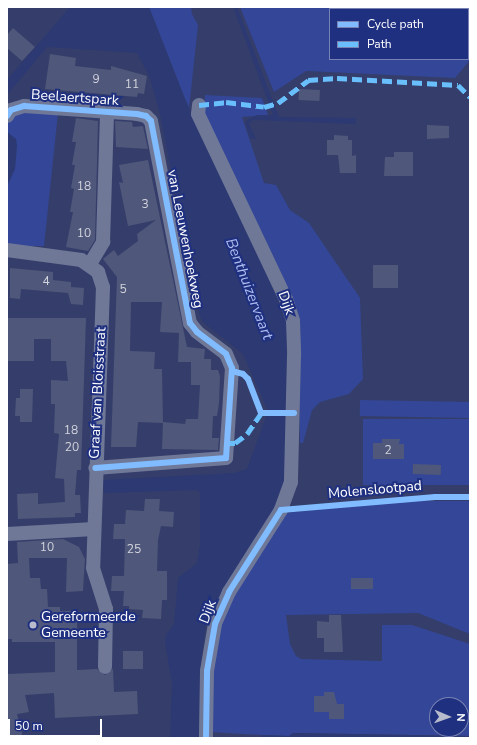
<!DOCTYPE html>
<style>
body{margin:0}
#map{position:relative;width:477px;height:745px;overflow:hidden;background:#353e6a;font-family:"Nunito Sans",sans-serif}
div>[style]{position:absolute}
.green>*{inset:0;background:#334697;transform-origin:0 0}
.water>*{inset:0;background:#2c3972}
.building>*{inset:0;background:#4f577a;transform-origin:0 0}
.minor>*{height:14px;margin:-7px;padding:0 7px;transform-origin:7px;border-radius:7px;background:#707898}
.quiet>*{height:5px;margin-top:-2.5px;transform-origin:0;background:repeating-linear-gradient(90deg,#69befc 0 10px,transparent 0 15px)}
.cycleway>*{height:6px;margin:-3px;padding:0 3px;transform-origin:3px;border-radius:3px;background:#80bcff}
.dots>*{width:11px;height:11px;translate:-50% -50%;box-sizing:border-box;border:2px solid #1f3080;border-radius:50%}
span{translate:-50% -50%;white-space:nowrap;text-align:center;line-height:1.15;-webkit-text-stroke:4px #1f3080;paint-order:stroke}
.number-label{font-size:12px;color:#d3d5de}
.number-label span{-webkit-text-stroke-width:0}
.street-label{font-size:14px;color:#fff}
.poi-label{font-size:14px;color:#fff}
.left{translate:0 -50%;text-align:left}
.water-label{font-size:15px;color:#afbcf0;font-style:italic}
.frame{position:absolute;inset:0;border:8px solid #fff;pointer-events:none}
.legend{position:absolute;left:329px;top:8px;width:140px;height:52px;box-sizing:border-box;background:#1f3080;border:1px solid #7983b3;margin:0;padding:5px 7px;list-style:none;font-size:12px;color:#fff}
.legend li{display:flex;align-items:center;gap:8px;height:20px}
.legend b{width:20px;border:1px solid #7983b3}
.north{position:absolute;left:429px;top:697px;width:40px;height:40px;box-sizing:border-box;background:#1f3080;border:1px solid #7983b3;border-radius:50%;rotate:92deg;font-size:11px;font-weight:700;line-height:16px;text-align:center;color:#fff}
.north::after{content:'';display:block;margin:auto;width:14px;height:18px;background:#b8bbcb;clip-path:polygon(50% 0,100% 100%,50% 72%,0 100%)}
.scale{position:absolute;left:8px;top:719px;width:94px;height:18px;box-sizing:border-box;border:2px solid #fff;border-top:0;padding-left:5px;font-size:12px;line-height:14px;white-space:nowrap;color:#fff;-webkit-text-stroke:3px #1f3080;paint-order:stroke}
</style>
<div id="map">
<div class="green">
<i style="clip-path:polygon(149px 7px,191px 7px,192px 14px,198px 25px,189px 109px)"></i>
<i style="clip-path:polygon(evenodd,240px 7px,470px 7px,470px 60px,455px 78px,306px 71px,274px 92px,240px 7px,330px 9px,468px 9px,468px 59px,330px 59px,330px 9px)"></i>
<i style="clip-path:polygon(205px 95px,262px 98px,268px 115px,242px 117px,264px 183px,276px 185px,290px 210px,309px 223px,360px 298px,363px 379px,349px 394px,320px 402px,312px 410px,303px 443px,300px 443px,298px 317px,205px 119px)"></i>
<i style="clip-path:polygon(17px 112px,58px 113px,44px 246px,7px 246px,7px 123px)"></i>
<i style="left:360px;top:400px;width:110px;height:16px;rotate:1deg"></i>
<i style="left:363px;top:419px;width:107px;height:66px"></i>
<i style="clip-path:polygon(evenodd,400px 501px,470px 501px,470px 634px,418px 613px,286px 615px,290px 644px,296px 656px,301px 659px,382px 661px,382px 625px,412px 625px,470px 644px,470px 736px,293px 733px,289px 736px,261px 735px,210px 732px,213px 670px,221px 616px,284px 513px,400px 501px,437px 705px,461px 705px,461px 729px,437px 729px,437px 705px)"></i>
</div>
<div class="water">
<i style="clip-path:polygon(70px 7px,149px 7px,184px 97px,287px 316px,287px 458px,283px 488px,280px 500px,223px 593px,206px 624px,200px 670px,199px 738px,170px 738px,172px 684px,165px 642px,166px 635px,174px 624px,178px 578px,197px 563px,200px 545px,200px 493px,197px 490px,104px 493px,103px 480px,234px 473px,247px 469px,268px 411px,243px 354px,204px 323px,200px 317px,160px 114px,150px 78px,137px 53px,47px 47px,7px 95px,7px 80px)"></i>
<i style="clip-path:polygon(233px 7px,237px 7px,279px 117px,356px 118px,356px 124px,253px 120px,249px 124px,256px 139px,250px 139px,245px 123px,248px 119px,257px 115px,273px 115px)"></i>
<i style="clip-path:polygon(7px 132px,16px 139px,17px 146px,15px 169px,7px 186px)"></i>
<i style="clip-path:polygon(293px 733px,470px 736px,470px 738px,261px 738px,261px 735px,289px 736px)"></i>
</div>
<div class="building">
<i style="clip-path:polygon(13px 28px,35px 47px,22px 61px,7px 48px,7px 35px)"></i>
<i style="clip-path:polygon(50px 54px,76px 58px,75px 66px,111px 70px,111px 66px,147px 76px,144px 94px,138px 93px,137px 97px,45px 89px)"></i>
<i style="left:299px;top:89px;width:21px;height:11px;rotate:3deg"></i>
<i style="clip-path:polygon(76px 118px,98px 121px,95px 240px,88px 251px,66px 247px,73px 212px,70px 212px,74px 189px,71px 188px,75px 165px,72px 165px,76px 142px,72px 142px)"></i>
<i style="clip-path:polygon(115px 121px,132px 122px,133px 127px,143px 126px,148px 149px,116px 147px)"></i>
<i style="clip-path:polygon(427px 125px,449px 126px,449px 138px,427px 139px)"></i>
<i style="clip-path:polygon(334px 135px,348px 136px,348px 140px,352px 140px,352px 156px,356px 155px,356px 173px,340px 173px,338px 155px,327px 155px,327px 140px,334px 140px)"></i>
<i style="clip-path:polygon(394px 152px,413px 152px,413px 176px,384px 176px,385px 157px,394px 157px)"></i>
<i style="clip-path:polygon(148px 160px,187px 347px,205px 349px,204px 359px,211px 359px,211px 370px,218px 370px,220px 376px,219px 403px,217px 416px,213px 416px,212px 438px,219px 438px,218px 450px,162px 449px,163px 422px,185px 424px,186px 419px,198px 419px,200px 385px,191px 385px,191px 362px,178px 362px,179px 333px,160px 332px,162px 302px,131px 302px,130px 351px,155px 352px,154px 369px,162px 369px,163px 423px,138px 422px,136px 447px,111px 447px,117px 277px,103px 259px,114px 250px,118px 256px,138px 241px,137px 234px,156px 220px,128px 226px,119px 182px,123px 183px,119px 165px)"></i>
<i style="left:373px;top:265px;width:25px;height:23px"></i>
<i style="clip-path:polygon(10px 268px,53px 272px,53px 280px,71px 282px,71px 287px,84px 288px,83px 305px,71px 304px,68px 293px,21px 289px,20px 299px,10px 298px)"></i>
<i style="clip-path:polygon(7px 318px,86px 318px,81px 470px,77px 470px,75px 495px,80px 495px,81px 513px,75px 513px,75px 517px,18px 519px,17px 494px,38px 493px,38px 504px,65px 502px,64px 479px,55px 478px,59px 434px,54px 433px,55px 404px,51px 404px,51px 380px,68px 381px,66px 361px,51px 361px,51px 339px,34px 339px,34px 361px,7px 361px)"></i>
<i style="clip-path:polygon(20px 389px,33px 389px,32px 422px,20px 422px,20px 416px,15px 416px,16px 398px,20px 398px)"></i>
<i style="clip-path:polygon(382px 439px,400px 439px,399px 444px,404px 444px,404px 459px,373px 459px,373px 443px,382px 443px)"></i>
<i style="left:413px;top:464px;width:28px;height:10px;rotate:2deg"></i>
<i style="clip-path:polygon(145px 499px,160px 499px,159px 511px,174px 512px,173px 527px,161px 526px,158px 540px,157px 571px,167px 571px,167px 600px,162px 600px,161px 619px,142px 618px,143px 610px,129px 609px,129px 606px,123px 606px,124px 591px,111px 591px,112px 576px,124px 576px,125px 539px,113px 539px,114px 524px,125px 524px,126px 510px,144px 511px)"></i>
<i style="clip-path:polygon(63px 539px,79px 547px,85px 559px,83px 591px,66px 592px,67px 558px,29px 558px,30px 578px,40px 578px,41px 589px,47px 589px,48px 607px,60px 607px,60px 611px,77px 611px,77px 670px,97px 669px,105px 675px,113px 669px,114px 692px,137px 691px,138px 714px,55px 718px,54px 693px,25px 695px,29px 712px,17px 714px,23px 738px,7px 738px,8px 674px,55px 672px,55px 642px,12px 642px,12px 639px,7px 639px,7px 564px,18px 563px,17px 542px)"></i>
<i style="left:351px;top:578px;width:22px;height:11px"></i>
<i style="clip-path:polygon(329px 615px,341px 615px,343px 652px,324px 652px,324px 638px,317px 638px,317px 621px,329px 622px)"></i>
<i style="left:143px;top:651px;width:18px;height:20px;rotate:90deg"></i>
<i style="clip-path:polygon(324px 692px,334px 692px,337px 704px,344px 704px,344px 719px,329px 719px,329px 712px,314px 712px,314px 696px,324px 696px)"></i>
</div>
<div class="minor">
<i style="left:199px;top:105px;width:9px;rotate:96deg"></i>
<i style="left:198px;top:114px;width:205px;rotate:64.6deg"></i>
<i style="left:286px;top:299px;width:23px;rotate:72deg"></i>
<i style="left:293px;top:321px;width:35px;rotate:88deg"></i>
<i style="left:294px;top:356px;width:126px;rotate:91.4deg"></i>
<i style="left:291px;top:482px;width:30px;rotate:110deg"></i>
<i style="left:281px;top:510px;width:97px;rotate:122.4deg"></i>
<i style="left:229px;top:592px;width:35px;rotate:114deg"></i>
<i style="left:215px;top:624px;width:48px;rotate:99.7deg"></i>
<i style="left:207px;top:671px;width:67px;rotate:90.9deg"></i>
<i style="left:7px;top:116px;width:7px;rotate:-56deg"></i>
<i style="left:11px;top:110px;width:14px;rotate:-17deg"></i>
<i style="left:24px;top:106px;width:113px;rotate:4deg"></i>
<i style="left:137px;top:114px;width:9px;rotate:13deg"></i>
<i style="left:146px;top:116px;width:7px;rotate:45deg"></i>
<i style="left:151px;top:121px;width:206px;rotate:79.1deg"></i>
<i style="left:190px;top:323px;width:11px;rotate:52deg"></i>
<i style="left:197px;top:332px;width:36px;rotate:37deg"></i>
<i style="left:226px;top:354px;width:15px;rotate:67deg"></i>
<i style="left:232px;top:368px;width:90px;rotate:93.8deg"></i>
<i style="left:226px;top:458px;width:131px;rotate:175.6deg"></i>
<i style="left:7px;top:250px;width:75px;rotate:7.7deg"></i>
<i style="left:81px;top:260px;width:21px;rotate:35deg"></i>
<i style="left:98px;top:272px;width:16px;rotate:72deg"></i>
<i style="left:103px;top:287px;width:281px;rotate:92deg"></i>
<i style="left:93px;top:568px;width:43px;rotate:72.4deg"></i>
<i style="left:106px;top:609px;width:58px;rotate:91deg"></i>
<i style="left:90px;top:264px;width:26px;rotate:-59deg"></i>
<i style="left:103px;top:242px;width:129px;rotate:-88.2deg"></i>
<i style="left:7px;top:534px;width:87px;rotate:-3.3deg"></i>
</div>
<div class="quiet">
<i style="left:199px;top:105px;width:27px;rotate:-6deg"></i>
<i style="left:226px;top:102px;width:38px;rotate:7deg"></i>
<i style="left:264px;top:107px;width:15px;rotate:-16deg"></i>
<i style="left:278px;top:103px;width:38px;rotate:-37deg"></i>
<i style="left:308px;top:80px;width:29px;rotate:-4deg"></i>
<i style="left:337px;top:78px;width:121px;rotate:3.3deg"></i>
<i style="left:458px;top:85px;width:17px;rotate:45deg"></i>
<i style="left:228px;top:443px;width:7px"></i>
<i style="left:235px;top:443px;width:15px;rotate:-37deg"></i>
<i style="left:247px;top:434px;width:25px;rotate:-56deg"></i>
</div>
<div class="cycleway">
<i style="left:7px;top:116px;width:7px;rotate:-56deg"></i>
<i style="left:11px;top:110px;width:14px;rotate:-17deg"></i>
<i style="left:24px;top:106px;width:113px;rotate:4deg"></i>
<i style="left:137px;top:114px;width:9px;rotate:13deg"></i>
<i style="left:146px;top:116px;width:7px;rotate:45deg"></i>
<i style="left:151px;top:121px;width:206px;rotate:79.1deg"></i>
<i style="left:190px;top:323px;width:11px;rotate:52deg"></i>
<i style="left:197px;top:332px;width:36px;rotate:37deg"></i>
<i style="left:226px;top:354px;width:15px;rotate:67deg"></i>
<i style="left:232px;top:368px;width:90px;rotate:93.8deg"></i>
<i style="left:226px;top:458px;width:131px;rotate:175.6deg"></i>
<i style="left:232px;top:371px;width:11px;rotate:15deg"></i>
<i style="left:243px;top:374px;width:7px;rotate:45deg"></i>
<i style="left:248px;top:379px;width:36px;rotate:69deg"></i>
<i style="left:261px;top:413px;width:33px"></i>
<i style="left:206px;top:738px;width:67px;rotate:-89.1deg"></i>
<i style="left:207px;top:671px;width:48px;rotate:-80.3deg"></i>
<i style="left:215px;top:624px;width:35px;rotate:-66deg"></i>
<i style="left:229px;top:592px;width:97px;rotate:-57.6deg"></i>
<i style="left:281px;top:510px;width:155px;rotate:-4.8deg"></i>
<i style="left:435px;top:497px;width:35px"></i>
</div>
<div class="dots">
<i style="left:33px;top:625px;background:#b8bbcb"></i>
</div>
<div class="number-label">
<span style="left:96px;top:80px">9</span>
<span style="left:132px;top:85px">11</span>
<span style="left:84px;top:187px">18</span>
<span style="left:145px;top:205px">3</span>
<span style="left:84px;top:234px">10</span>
<span style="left:46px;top:282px">4</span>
<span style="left:123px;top:290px">5</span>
<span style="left:71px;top:431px">18</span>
<span style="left:72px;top:448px">20</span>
<span style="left:388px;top:451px">2</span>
<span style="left:47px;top:548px">10</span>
<span style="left:134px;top:550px">25</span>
</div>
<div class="street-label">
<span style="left:75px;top:98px;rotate:4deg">Beelaertspark</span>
<span style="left:185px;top:239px;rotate:79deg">van Leeuwenhoekweg</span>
<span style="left:286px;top:303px;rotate:70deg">Dijk</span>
<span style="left:98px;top:393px;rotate:-87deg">Graaf van Bloisstraat</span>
<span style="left:375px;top:490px;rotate:-5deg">Molenslootpad</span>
<span style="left:208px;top:612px;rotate:-69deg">Dijk</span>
</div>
<div class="poi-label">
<span class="left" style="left:41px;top:625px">Gereformeerde<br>Gemeente</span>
</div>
<div class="water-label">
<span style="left:249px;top:289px;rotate:69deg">Benthuizervaart</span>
</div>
<div class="frame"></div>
<ul class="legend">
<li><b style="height:5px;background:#80bcff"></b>Cycle path</li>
<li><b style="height:5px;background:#69befc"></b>Path</li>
</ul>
<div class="north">N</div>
<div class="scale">50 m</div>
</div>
